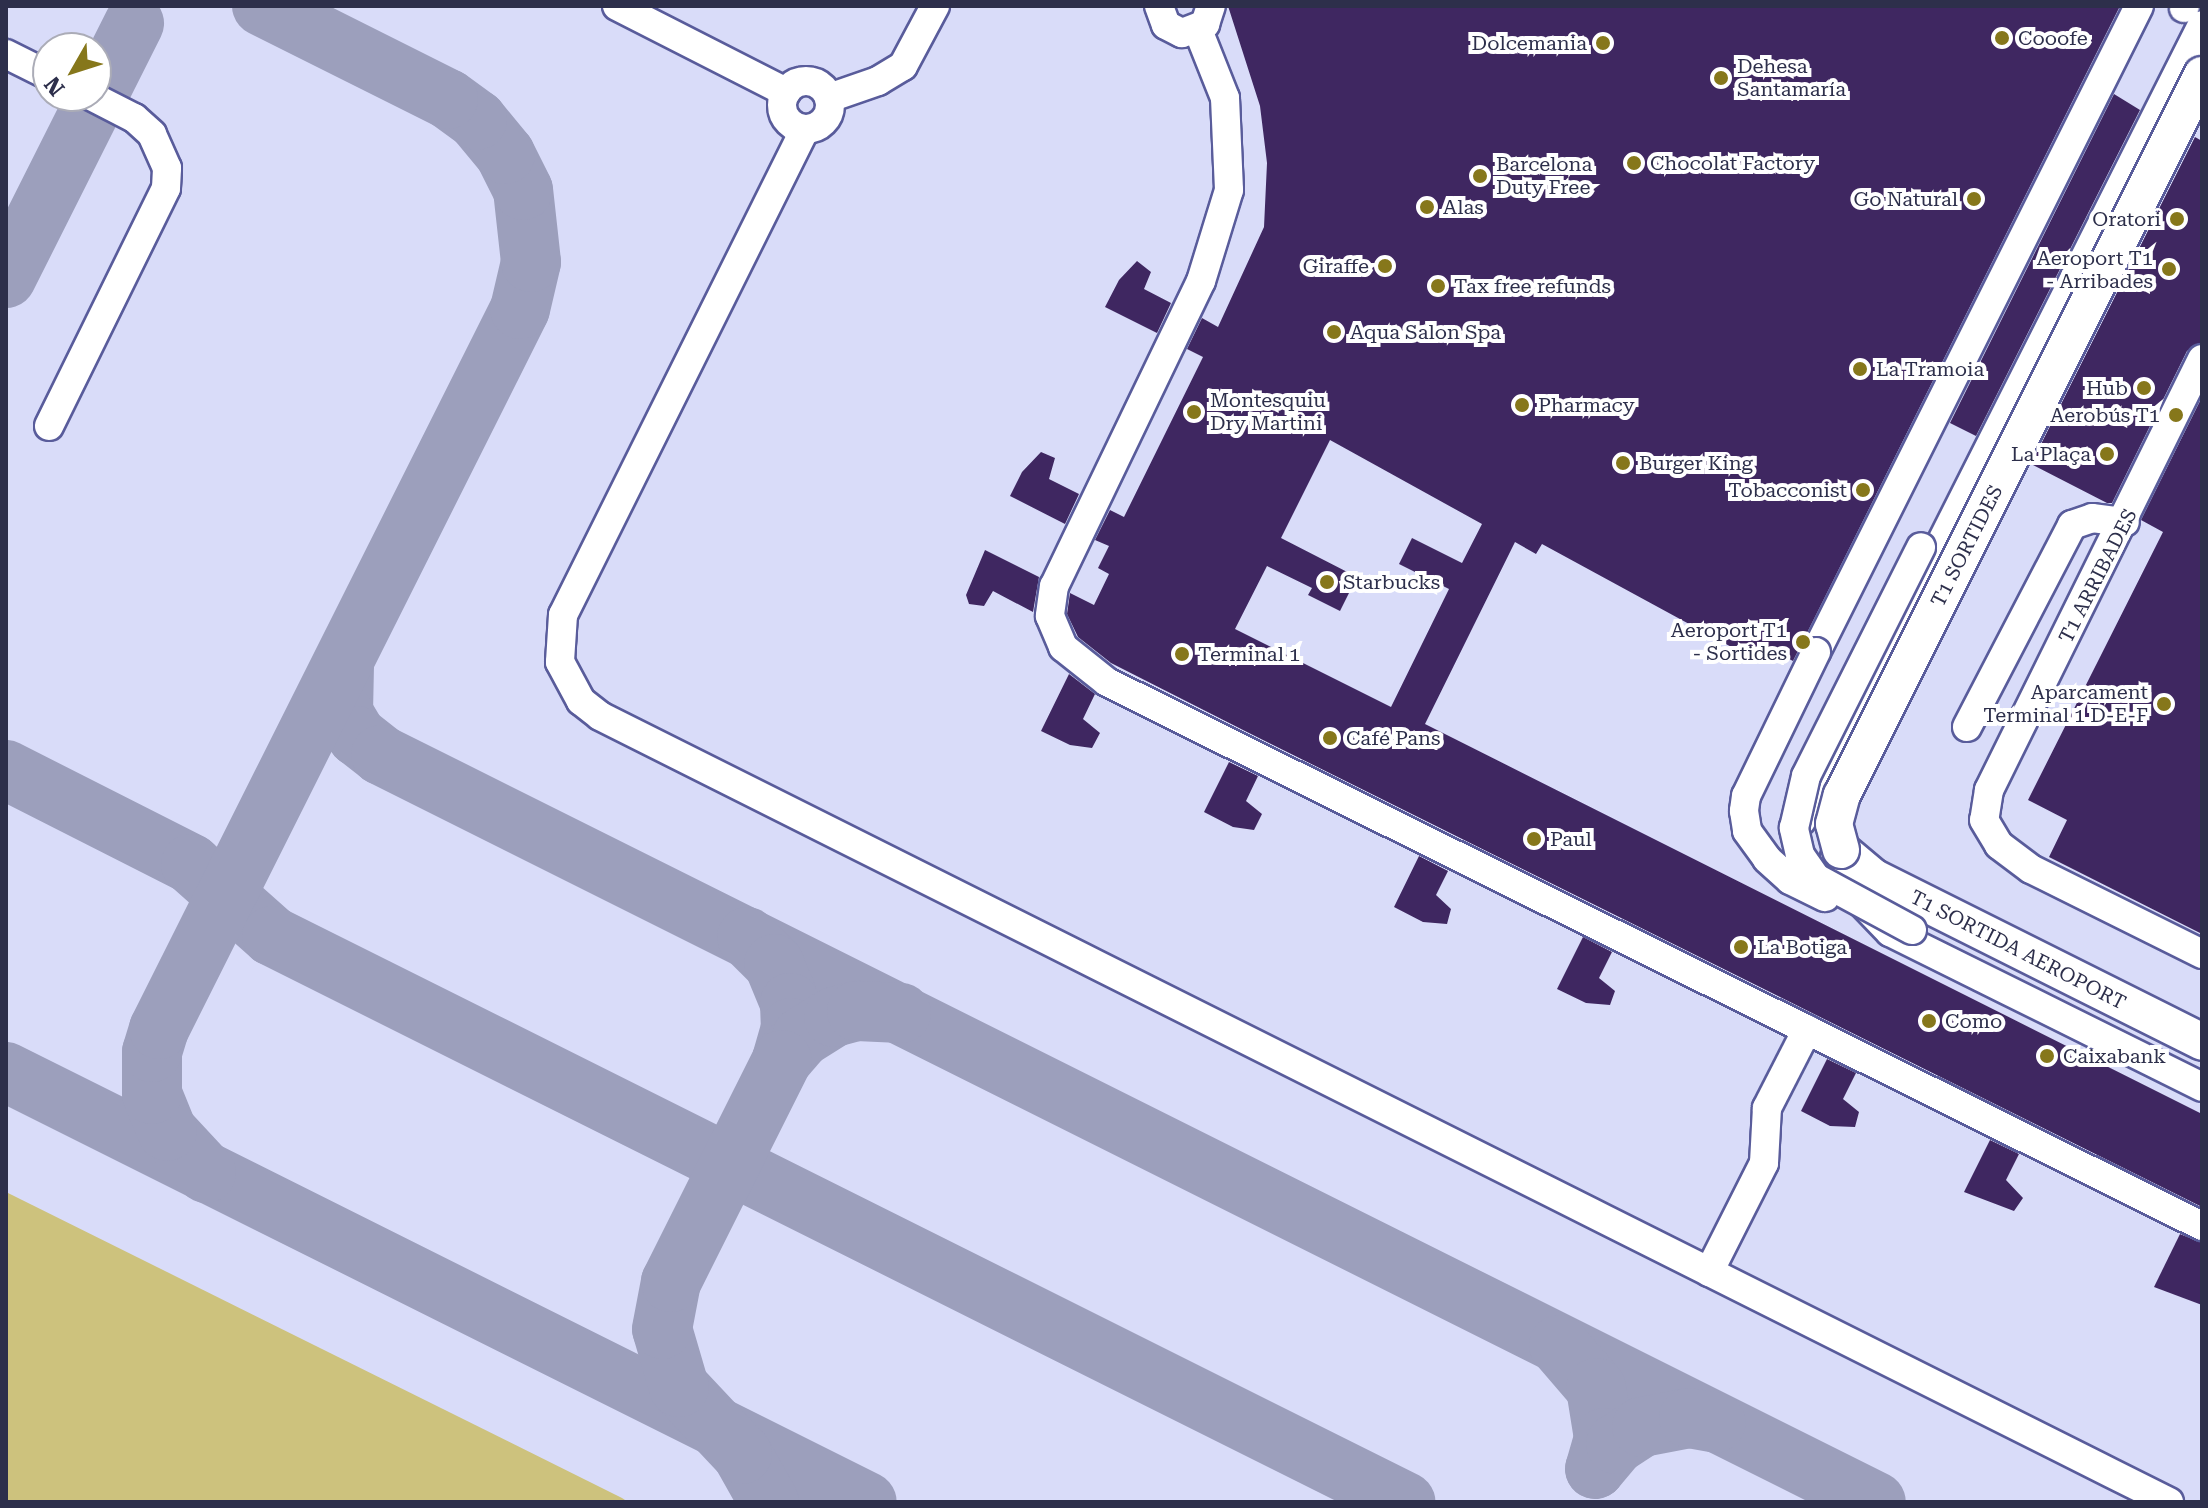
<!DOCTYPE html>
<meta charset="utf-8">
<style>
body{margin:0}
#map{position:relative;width:2208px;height:1508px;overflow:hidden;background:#d9dcf9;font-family:"Roboto Serif",serif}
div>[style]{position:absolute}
.green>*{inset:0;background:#cdc27d}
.taxiway>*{height:60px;margin:-30px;padding:0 30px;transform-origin:30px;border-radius:30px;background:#9c9fbc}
.building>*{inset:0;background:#3f2761}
.roads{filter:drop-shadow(2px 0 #595c9b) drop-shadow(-2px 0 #595c9b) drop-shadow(0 2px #595c9b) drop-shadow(0 -2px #595c9b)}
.minor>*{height:28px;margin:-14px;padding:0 14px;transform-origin:14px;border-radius:14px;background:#fff}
.minor>.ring{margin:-14px;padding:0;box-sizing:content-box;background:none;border:28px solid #fff;border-radius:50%}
.major>*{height:36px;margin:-18px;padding:0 18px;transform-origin:18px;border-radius:18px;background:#fff}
.bridges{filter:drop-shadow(2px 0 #595c9b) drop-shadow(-2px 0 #595c9b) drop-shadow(0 2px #595c9b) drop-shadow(0 -2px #595c9b)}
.minor-bridge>*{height:28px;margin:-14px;padding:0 14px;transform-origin:14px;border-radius:14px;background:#fff}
.major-bridge>*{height:36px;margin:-18px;padding:0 18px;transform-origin:18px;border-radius:18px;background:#fff}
.dots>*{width:22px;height:22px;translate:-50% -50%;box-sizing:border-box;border:4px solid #fff;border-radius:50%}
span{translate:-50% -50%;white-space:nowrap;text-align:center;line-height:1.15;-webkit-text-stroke:8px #fff;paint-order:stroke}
.poi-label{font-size:20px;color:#2d2f4b}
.left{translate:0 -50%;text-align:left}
.right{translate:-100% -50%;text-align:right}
.street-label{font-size:20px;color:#2d2f4b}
.frame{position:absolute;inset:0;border:8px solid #2d2f4b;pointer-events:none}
.north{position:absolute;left:32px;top:32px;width:80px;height:80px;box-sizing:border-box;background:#fff;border:2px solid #abacb7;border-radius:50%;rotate:231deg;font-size:22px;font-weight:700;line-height:32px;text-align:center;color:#2d2f4b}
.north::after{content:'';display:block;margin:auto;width:28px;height:36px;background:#86771b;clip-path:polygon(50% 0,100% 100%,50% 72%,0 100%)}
</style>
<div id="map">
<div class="green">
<i style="clip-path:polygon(6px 1192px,622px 1498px,628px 1502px,6px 1502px)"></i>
</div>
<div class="taxiway">
<i style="left:6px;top:278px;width:285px;rotate:-63.3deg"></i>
<i style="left:344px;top:665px;width:48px;rotate:91.2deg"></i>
<i style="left:343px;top:713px;width:27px;rotate:59deg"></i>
<i style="left:357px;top:736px;width:31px;rotate:38deg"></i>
<i style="left:381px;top:755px;width:1671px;rotate:26.55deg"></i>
<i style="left:6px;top:770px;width:208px;rotate:26.9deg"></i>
<i style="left:191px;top:864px;width:108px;rotate:41.6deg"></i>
<i style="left:272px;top:936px;width:1267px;rotate:26.54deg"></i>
<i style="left:747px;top:937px;width:38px;rotate:45deg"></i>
<i style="left:774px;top:964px;width:42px;rotate:67.7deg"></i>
<i style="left:790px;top:1003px;width:25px;rotate:88deg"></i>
<i style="left:791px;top:1028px;width:33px;rotate:106deg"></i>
<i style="left:782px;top:1060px;width:30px;rotate:-49deg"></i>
<i style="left:802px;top:1037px;width:38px;rotate:-32deg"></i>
<i style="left:834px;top:1017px;width:24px;rotate:-15deg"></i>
<i style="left:857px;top:1011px;width:44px;rotate:2.6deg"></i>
<i style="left:6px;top:1072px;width:962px;rotate:26.54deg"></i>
<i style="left:206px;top:1173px;width:57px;rotate:-132.9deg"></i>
<i style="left:167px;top:1131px;width:40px;rotate:-112deg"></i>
<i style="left:152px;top:1094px;width:42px;rotate:-90deg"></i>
<i style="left:152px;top:1052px;width:24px;rotate:-73deg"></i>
<i style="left:159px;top:1029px;width:805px;rotate:-63.37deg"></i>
<i style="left:520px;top:309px;width:48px;rotate:-76.8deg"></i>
<i style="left:531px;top:262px;width:72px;rotate:-96.3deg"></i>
<i style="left:523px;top:190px;width:40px;rotate:-116.6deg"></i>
<i style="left:505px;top:154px;width:44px;rotate:-129.5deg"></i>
<i style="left:477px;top:120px;width:36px;rotate:-144deg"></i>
<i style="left:448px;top:99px;width:208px;rotate:-153.4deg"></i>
<i style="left:1559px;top:1345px;width:57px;rotate:49.3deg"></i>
<i style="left:1596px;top:1388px;width:51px;rotate:80.9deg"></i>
<i style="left:1604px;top:1438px;width:32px;rotate:106deg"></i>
<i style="left:1595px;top:1469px;width:33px;rotate:-50deg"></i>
<i style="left:1616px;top:1444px;width:31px;rotate:-33deg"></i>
<i style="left:1642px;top:1427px;width:48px;rotate:-10.8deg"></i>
<i style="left:1689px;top:1418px;width:27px;rotate:10deg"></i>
<i style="left:769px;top:1502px;width:55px;rotate:-119.4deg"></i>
<i style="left:742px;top:1454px;width:92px;rotate:-133.2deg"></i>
<i style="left:679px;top:1387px;width:60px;rotate:-106.3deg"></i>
<i style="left:662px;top:1329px;width:48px;rotate:-79.2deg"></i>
<i style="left:671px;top:1282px;width:248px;rotate:-63.4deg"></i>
</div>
<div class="building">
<i style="clip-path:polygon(evenodd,1228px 6px,2120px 6px,1793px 661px,1767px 647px,1759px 662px,1542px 544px,1536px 554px,1515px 542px,1425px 724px,2202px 1114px,2202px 1207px,1245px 731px,1111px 663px,1078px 637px,1067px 614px,1070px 593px,1094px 605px,1109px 574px,1098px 568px,1109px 546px,1095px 540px,1110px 510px,1124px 517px,1203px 357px,1187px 349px,1202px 318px,1218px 327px,1264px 227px,1267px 163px,1260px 106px,1228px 6px,1330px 440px,1482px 524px,1462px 563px,1412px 538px,1399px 564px,1449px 589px,1391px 707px,1235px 629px,1267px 566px,1312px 588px,1308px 595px,1340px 611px,1357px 577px,1281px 538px,1330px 440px)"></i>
<i style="clip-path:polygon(2114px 94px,2140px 110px,1976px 436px,1950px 423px,1948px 427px)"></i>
<i style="clip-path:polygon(2195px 137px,2202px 141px,2202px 342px,2187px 351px,2112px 503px,2107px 503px,2031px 464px)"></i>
<i style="clip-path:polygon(1137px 261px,1151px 272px,1144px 289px,1171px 303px,1157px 333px,1105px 307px,1119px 280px)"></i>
<i style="clip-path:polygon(2202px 397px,2202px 934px,2049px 857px,2067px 820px,2028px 800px,2163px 532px,2141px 520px)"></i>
<i style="clip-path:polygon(1041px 452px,1055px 458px,1049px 479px,1079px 494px,1065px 524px,1010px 496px,1022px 472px)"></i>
<i style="clip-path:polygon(985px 550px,1039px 577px,1033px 612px,993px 591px,984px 606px,969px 604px,966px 595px)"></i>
<i style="clip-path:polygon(1069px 674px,1095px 694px,1083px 719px,1100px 733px,1092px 748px,1070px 745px,1041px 731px)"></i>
<i style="clip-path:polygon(1229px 762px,1258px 776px,1246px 801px,1262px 814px,1254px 830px,1233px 827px,1204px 812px)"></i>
<i style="clip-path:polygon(1419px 856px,1448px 871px,1436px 895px,1451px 909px,1447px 924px,1423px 922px,1394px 907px)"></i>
<i style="clip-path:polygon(1583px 937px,1612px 952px,1599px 978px,1615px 991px,1610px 1005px,1586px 1003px,1557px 989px)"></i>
<i style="clip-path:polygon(1827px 1059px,1856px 1073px,1843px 1099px,1859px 1112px,1855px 1127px,1830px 1126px,1801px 1111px)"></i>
<i style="clip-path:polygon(1990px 1140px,2019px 1154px,2006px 1180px,2023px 1198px,2014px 1211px,1964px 1192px)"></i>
<i style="clip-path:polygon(2180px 1234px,2202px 1243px,2202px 1305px,2154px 1287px)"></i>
</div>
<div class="roads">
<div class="minor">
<i style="left:617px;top:6px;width:190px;rotate:27deg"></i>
<i style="left:1159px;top:6px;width:20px;rotate:70deg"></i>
<i style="left:1166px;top:25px;width:18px;rotate:27deg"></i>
<i style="left:1182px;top:33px;width:25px;rotate:-21deg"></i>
<i style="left:1205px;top:24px;width:19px;rotate:-72deg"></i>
<i style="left:2184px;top:8px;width:2px;rotate:-63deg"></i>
<i style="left:1198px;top:30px;width:73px;rotate:68.3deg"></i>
<i style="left:1225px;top:98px;width:92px;rotate:87.5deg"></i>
<i style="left:1229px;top:190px;width:95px;rotate:107.1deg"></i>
<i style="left:1201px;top:281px;width:339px;rotate:115.7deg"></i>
<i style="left:1054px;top:586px;width:30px;rotate:98deg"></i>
<i style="left:1050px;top:616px;width:34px;rotate:67deg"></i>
<i style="left:1063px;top:647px;width:56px;rotate:38.5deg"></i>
<i style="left:1107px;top:682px;width:1223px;rotate:26.42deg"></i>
<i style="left:6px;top:54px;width:47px;rotate:26.6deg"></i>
<i class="ring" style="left:782px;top:81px;width:20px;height:20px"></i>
<i style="left:829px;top:98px;width:52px;rotate:-19.1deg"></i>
<i style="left:878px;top:81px;width:29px;rotate:-31deg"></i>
<i style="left:903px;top:66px;width:68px;rotate:-61.9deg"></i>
<i style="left:805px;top:129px;width:543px;rotate:116.47deg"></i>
<i style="left:563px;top:615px;width:47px;rotate:93.7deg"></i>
<i style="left:560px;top:662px;width:44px;rotate:61.7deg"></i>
<i style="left:581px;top:701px;width:24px;rotate:38deg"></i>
<i style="left:600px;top:716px;width:1755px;rotate:26.61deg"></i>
<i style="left:2202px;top:359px;width:481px;rotate:116.3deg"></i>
<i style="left:1989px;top:790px;width:30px;rotate:99deg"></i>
<i style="left:1984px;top:820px;width:29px;rotate:59deg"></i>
<i style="left:1999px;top:845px;width:40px;rotate:37deg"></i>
<i style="left:2031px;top:869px;width:191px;rotate:26.4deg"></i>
<i style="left:49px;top:426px;width:265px;rotate:-63.8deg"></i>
<i style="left:166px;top:188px;width:20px;rotate:-87deg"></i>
<i style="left:167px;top:168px;width:37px;rotate:-114deg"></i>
<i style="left:152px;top:134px;width:24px;rotate:-138deg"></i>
<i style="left:134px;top:118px;width:48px;rotate:-152.9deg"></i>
<i style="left:1816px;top:652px;width:722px;rotate:-63.43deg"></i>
<i style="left:1967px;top:727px;width:228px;rotate:-62.5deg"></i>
<i style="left:2072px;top:525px;width:21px;rotate:-19deg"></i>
<i style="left:2092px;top:518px;width:33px;rotate:7deg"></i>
<i style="left:1801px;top:821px;width:891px;rotate:-63.26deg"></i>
<i style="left:1839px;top:833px;width:24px;rotate:99deg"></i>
<i style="left:1835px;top:857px;width:27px;rotate:73deg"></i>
<i style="left:1843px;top:883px;width:68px;rotate:46.2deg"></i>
<i style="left:1890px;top:932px;width:348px;rotate:26.4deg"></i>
<i style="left:1709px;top:1272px;width:122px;rotate:-63.2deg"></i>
<i style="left:1764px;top:1163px;width:55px;rotate:-86.9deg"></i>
<i style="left:1767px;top:1108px;width:88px;rotate:-62.9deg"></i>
</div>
<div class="major">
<i style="left:1841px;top:850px;width:42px;rotate:40.2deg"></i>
<i style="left:1873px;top:877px;width:368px;rotate:26.6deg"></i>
</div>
</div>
<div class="bridges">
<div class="minor-bridge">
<i style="left:1816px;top:652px;width:160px;rotate:115.9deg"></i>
<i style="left:1746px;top:796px;width:15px;rotate:98deg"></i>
<i style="left:1744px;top:811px;width:20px;rotate:81deg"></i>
<i style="left:1747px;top:831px;width:34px;rotate:54deg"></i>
<i style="left:1767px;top:859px;width:31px;rotate:42deg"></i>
<i style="left:1790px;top:880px;width:39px;rotate:26deg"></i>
<i style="left:1912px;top:930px;width:109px;rotate:-151.6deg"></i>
<i style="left:1816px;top:878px;width:28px;rotate:-125deg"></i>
<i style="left:1800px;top:855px;width:28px;rotate:-103deg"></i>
<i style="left:1794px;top:828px;width:53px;rotate:-77deg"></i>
<i style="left:1806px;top:776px;width:256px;rotate:-63.3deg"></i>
</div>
<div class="major-bridge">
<i style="left:1841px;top:850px;width:27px;rotate:-105deg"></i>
<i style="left:1834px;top:824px;width:30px;rotate:-75deg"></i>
<i style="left:1842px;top:795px;width:805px;rotate:-63.43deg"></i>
</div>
</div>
<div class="dots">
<i style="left:2002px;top:38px;background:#86771b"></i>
<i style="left:1603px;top:43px;background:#86771b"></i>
<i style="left:1721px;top:78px;background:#86771b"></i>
<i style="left:1634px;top:163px;background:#86771b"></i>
<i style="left:1480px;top:176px;background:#86771b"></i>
<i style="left:1974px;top:199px;background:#86771b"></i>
<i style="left:1427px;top:207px;background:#86771b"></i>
<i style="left:2177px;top:219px;background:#86771b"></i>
<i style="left:1385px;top:266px;background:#86771b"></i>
<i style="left:2169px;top:269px;background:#86771b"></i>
<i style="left:1438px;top:286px;background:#86771b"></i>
<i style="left:1334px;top:332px;background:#86771b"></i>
<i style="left:1860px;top:369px;background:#86771b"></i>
<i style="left:2144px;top:388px;background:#86771b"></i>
<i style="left:1522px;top:405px;background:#86771b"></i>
<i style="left:1194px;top:412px;background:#86771b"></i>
<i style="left:2176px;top:415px;background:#86771b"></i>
<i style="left:2107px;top:454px;background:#86771b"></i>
<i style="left:1623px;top:463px;background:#86771b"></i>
<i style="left:1863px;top:490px;background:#86771b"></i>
<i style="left:1327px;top:582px;background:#86771b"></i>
<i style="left:1803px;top:642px;background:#86771b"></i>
<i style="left:1182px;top:654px;background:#86771b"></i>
<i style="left:2164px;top:704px;background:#86771b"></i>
<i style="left:1330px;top:738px;background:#86771b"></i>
<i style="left:1534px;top:839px;background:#86771b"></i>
<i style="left:1741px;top:947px;background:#86771b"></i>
<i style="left:1929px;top:1021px;background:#86771b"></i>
<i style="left:2047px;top:1056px;background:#86771b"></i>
</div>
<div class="poi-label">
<span class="left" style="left:2018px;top:38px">Cooofe</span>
<span class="right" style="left:1587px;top:43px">Dolcemania</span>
<span class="left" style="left:1737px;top:78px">Dehesa<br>Santamaría</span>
<span class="left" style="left:1650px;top:163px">Chocolat Factory</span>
<span class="left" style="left:1496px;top:176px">Barcelona<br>Duty Free</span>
<span class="right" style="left:1958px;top:199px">Go Natural</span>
<span class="left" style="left:1443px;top:207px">Alas</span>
<span class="right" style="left:2161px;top:219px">Oratori</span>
<span class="right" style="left:2153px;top:270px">Aeroport T1<br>- Arribades</span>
<span class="right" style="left:1369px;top:266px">Giraffe</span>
<span class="left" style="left:1454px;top:286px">Tax free refunds</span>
<span class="left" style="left:1350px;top:332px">Aqua Salon Spa</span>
<span class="left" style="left:1876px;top:369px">La Tramoia</span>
<span class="right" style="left:2128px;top:388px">Hub</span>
<span class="left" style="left:1210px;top:412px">Montesquiu<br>Dry Martini</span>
<span class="left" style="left:1538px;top:405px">Pharmacy</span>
<span class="right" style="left:2160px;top:415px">Aerobús T1</span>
<span class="right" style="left:2091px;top:454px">La Plaça</span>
<span class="left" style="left:1639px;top:463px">Burger King</span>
<span class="right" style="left:1847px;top:490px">Tobacconist</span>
<span class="left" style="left:1343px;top:582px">Starbucks</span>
<span class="right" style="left:1787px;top:642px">Aeroport T1<br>- Sortides</span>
<span class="left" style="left:1198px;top:654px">Terminal 1</span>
<span class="right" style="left:2148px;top:704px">Aparcament<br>Terminal 1 D-E-F</span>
<span class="left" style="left:1346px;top:738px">Café Pans</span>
<span class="left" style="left:1550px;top:839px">Paul</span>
<span class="left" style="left:1757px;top:947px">La Botiga</span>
<span class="left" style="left:1945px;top:1021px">Como</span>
<span class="left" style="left:2063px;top:1056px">Caixabank</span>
</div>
<div class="street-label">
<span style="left:1967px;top:546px;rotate:-63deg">T1 SORTIDES</span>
<span style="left:2098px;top:576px;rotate:-63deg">T1 ARRIBADES</span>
<span style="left:2018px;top:950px;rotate:27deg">T1 SORTIDA AEROPORT</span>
</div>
<div class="frame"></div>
<div class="north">N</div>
</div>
